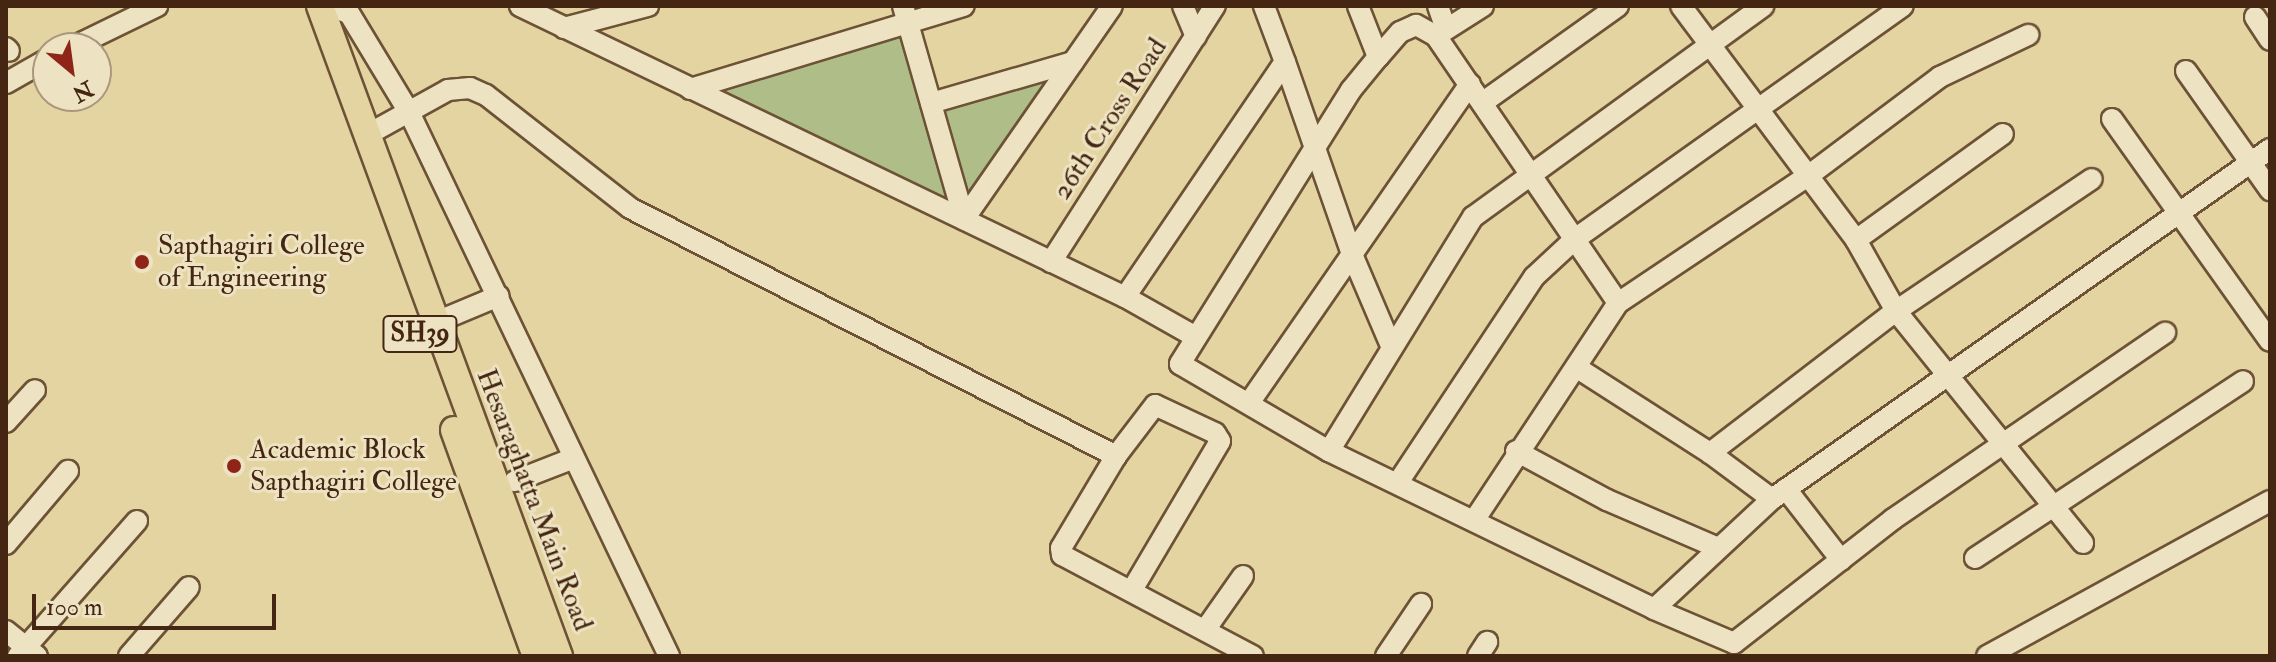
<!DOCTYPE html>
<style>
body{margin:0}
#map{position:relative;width:2276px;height:662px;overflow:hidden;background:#e4d4a1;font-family:"IM FELL Double Pica",serif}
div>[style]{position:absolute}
.green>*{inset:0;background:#afbe88}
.roads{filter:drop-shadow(2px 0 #6d5236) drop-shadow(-2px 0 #6d5236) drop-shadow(0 2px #6d5236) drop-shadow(0 -2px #6d5236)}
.minor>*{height:20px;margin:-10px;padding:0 10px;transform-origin:10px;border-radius:10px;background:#ede3c2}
.major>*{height:26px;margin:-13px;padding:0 13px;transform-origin:13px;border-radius:13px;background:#e4d4a1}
.dots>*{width:22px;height:22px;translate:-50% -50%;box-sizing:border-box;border:4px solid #ede3c2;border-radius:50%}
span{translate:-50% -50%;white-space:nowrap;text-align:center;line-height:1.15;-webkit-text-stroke:6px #ede3c2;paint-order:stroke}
.shield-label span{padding:2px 6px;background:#ede3c2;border:2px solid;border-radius:6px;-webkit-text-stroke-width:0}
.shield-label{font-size:26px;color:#452613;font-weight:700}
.street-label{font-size:28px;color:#452613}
.poi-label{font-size:28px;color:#452613}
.left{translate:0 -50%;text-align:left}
.frame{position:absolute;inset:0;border:8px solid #452613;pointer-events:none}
.north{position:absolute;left:32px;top:32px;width:80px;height:80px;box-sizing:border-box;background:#ede3c2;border:2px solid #aa977c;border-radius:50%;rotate:151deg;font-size:22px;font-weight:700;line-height:32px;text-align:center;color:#452613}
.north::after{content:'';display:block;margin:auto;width:28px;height:36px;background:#8f2418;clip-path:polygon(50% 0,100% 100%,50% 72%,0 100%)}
.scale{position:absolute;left:32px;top:594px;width:244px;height:36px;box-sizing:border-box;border:4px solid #452613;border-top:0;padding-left:10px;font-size:24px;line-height:28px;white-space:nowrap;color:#452613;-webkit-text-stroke:6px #ede3c2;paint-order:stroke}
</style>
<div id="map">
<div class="green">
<i style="clip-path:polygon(905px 35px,951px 204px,712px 88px)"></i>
<i style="clip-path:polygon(1058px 72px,969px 200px,942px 109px)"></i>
</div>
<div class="roads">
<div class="minor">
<i style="left:327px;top:6px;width:23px;rotate:18deg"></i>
<i style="left:349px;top:13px;width:116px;rotate:58.8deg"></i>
<i style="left:409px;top:112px;width:603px;rotate:64.45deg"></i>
<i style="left:520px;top:6px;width:671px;rotate:25.69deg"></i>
<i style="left:1125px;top:297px;width:79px;rotate:29.5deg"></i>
<i style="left:903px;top:6px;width:222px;rotate:74deg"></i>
<i style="left:1183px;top:6px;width:33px;rotate:67deg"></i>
<i style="left:1358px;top:6px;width:55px;rotate:68.6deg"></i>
<i style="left:1438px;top:6px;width:24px;rotate:71deg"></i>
<i style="left:1483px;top:6px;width:56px;rotate:147.4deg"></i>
<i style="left:1436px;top:36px;width:23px;rotate:-151deg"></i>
<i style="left:1416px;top:25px;width:17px;rotate:156deg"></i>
<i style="left:1400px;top:32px;width:33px;rotate:131deg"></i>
<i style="left:1378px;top:57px;width:43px;rotate:129.3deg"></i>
<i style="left:1351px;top:90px;width:323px;rotate:122deg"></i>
<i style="left:1180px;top:364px;width:173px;rotate:30.3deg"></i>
<i style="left:1329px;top:451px;width:361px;rotate:25.9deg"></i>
<i style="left:1654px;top:609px;width:87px;rotate:23deg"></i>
<i style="left:1734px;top:643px;width:202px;rotate:-37.9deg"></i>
<i style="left:1893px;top:519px;width:330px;rotate:-34.4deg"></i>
<i style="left:1681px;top:6px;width:292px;rotate:53.2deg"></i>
<i style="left:1856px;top:240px;width:81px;rotate:60.6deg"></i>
<i style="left:1896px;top:311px;width:298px;rotate:51.1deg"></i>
<i style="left:2255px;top:17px;width:27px;rotate:57deg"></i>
<i style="left:564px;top:28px;width:87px;rotate:-14.7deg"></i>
<i style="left:1436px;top:36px;width:323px;rotate:55.7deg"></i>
<i style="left:6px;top:48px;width:4px;rotate:45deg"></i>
<i style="left:71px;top:48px;width:96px;rotate:-26deg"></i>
<i style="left:1285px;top:62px;width:201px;rotate:70.8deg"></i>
<i style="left:1351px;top:252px;width:104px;rotate:66.9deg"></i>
<i style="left:2186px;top:71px;width:146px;rotate:54.8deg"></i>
<i style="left:6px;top:83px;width:48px;rotate:-29.7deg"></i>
<i style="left:690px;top:89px;width:286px;rotate:-16.9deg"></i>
<i style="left:931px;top:103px;width:148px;rotate:-16.1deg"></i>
<i style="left:1482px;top:103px;width:167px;rotate:-35.5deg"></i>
<i style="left:2112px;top:119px;width:272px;rotate:54.6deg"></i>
<i style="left:365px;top:136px;width:95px;rotate:-29deg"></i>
<i style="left:448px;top:90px;width:22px;rotate:-5deg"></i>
<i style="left:470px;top:88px;width:17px;rotate:24deg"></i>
<i style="left:486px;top:95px;width:183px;rotate:38.1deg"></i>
<i style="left:630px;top:208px;width:546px;rotate:27.03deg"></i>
<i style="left:964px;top:219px;width:259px;rotate:-55.2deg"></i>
<i style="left:1856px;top:240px;width:181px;rotate:-35.8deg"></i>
<i style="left:1051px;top:262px;width:304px;rotate:-57.4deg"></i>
<i style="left:1125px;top:297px;width:284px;rotate:-55.8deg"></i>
<i style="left:1285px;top:62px;width:60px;rotate:-110.6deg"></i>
<i style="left:434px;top:323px;width:70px;rotate:-22.6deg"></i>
<i style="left:1579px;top:369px;width:156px;rotate:32.7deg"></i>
<i style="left:1710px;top:453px;width:77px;rotate:36.6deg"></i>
<i style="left:1249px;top:403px;width:388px;rotate:-55.3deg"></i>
<i style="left:6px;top:422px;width:43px;rotate:-47.8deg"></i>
<i style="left:1329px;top:451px;width:275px;rotate:-58.4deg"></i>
<i style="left:1473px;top:217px;width:359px;rotate:-36deg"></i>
<i style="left:1516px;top:451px;width:103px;rotate:28.3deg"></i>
<i style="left:1607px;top:500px;width:119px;rotate:23.3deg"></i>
<i style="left:1710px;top:453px;width:234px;rotate:-37.4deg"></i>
<i style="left:1896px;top:311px;width:236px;rotate:-34deg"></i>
<i style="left:515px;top:481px;width:63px;rotate:-21.3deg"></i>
<i style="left:1399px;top:481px;width:245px;rotate:-56.5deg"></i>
<i style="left:1534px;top:277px;width:56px;rotate:-42.8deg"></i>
<i style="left:1575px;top:239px;width:402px;rotate:-35.4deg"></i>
<i style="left:1786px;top:489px;width:90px;rotate:52.2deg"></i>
<i style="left:1475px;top:519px;width:259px;rotate:-56.5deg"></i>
<i style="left:1618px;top:303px;width:229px;rotate:-33.8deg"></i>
<i style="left:1808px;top:176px;width:165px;rotate:-36.9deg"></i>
<i style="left:1940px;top:77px;width:98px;rotate:-25.5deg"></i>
<i style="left:6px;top:544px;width:96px;rotate:-49.7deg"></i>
<i style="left:1975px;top:558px;width:321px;rotate:-33.4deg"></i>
<i style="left:1132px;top:590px;width:173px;rotate:-59.4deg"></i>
<i style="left:1220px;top:441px;width:9px;rotate:-122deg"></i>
<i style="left:1215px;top:433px;width:66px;rotate:-155deg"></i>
<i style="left:1155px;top:405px;width:64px;rotate:127.4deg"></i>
<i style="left:1116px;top:456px;width:107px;rotate:120.9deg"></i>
<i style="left:1061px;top:548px;width:7px;rotate:82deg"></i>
<i style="left:1062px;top:555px;width:216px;rotate:27.9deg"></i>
<i style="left:1654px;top:609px;width:161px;rotate:-43deg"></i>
<i style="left:1772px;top:499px;width:609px;rotate:-35.1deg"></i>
<i style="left:1205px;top:630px;width:66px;rotate:-54.9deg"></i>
<i style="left:6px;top:631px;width:40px;rotate:39deg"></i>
<i style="left:18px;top:656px;width:180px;rotate:-48.6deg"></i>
<i style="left:129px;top:656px;width:91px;rotate:-49deg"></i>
<i style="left:1386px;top:656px;width:63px;rotate:-56.1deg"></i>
<i style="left:1478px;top:656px;width:17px;rotate:-57deg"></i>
<i style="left:1987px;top:656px;width:323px;rotate:-28.7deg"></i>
</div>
<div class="major">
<i style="left:320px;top:6px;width:693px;rotate:69.81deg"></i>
<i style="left:454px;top:430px;width:240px;rotate:70.1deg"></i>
</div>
</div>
<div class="dots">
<i style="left:142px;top:262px;background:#8f2418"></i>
<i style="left:234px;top:466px;background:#8f2418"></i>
</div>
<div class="shield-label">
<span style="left:420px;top:334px">SH39</span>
</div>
<div class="street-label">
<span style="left:1110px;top:119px;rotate:-57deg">26th Cross Road</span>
<span style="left:534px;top:500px;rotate:69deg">Hesaraghatta Main Road</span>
</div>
<div class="poi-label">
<span class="left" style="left:158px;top:262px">Sapthagiri College<br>of Engineering</span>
<span class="left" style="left:250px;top:466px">Academic Block<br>Sapthagiri College</span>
</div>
<div class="frame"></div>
<div class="north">N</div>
<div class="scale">100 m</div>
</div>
